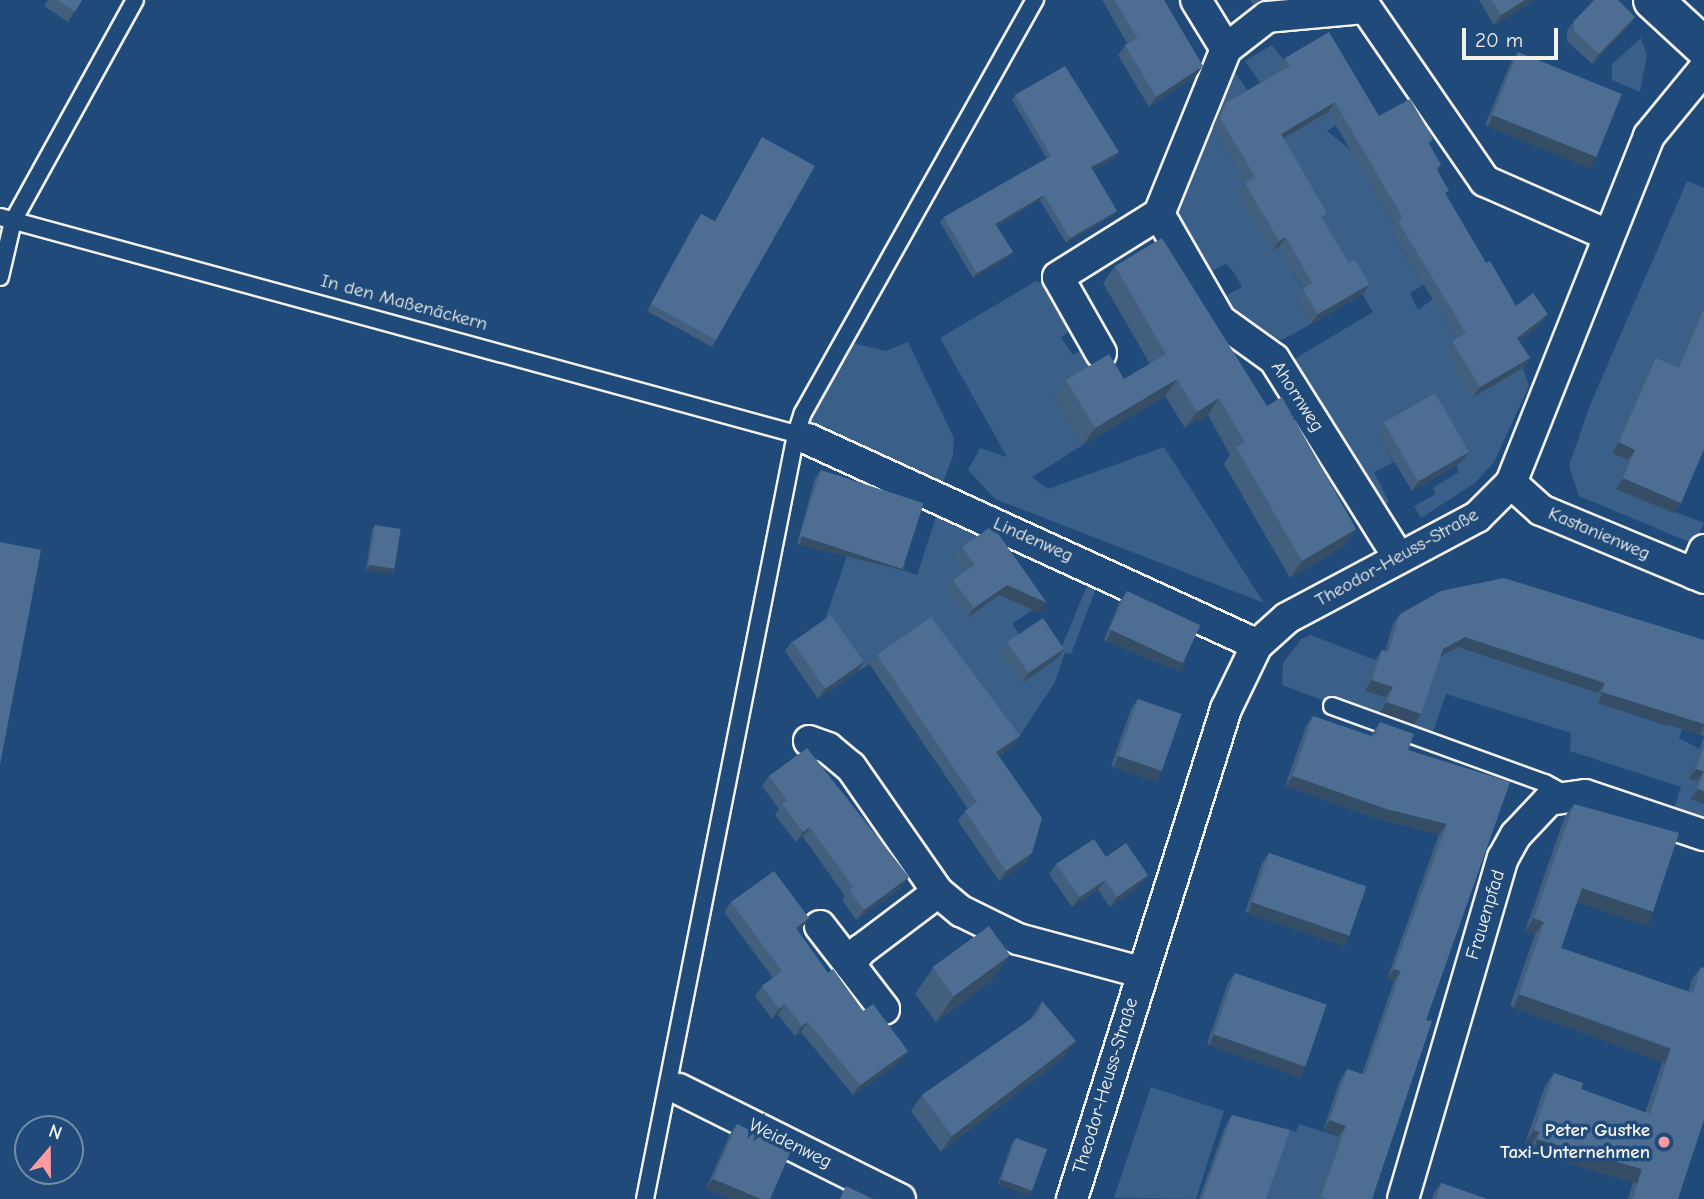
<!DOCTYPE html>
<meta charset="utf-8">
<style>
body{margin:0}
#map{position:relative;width:1704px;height:1199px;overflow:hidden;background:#1f4a7a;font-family:"Comic Neue",sans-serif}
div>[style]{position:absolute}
.green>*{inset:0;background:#3a5f88}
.roads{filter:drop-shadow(2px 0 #f4f1e8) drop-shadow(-2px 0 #f4f1e8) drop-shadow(0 2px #f4f1e8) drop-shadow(0 -2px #f4f1e8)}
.lane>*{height:16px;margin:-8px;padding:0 8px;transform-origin:8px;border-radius:8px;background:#1f4a7a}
.street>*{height:30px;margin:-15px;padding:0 15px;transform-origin:15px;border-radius:15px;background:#1f4a7a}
.secondary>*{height:38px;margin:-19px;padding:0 19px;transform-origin:19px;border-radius:19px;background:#1f4a7a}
.wall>*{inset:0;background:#425f7e}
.shaded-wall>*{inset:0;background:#364d66;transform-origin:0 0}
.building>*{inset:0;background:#4d6e92;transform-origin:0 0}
.dots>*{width:19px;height:19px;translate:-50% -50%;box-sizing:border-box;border:4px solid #1f4a7a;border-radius:50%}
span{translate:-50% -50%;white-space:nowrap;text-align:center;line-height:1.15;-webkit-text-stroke:7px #1f4a7a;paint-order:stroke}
.street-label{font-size:19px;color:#f4f1e8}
.poi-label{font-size:19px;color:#f4f1e8;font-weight:700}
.right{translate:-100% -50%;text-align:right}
.north{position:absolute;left:14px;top:1115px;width:70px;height:70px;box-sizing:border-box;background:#1f4a7a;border:2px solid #748da6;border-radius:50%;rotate:20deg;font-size:19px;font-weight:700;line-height:28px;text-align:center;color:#f4f1e8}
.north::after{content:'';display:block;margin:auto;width:24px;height:32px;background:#ff9aa2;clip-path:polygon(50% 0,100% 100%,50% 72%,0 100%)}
.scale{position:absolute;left:1462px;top:28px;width:96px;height:32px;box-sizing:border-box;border:4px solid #f4f1e8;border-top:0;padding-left:9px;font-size:21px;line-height:24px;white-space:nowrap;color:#f4f1e8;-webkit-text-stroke:5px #1f4a7a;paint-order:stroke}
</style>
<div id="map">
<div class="green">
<i style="clip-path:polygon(1641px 38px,1647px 55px,1640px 92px,1612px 80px,1612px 64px)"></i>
<i style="clip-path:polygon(1272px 45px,1286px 63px,1347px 101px,1354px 113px,1327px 131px,1351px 150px,1396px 228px,1391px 231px,1417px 274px,1464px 247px,1469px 256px,1410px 293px,1418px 310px,1433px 299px,1459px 343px,1473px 397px,1523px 368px,1529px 386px,1494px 462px,1475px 483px,1421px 518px,1414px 506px,1436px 494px,1433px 488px,1459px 472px,1456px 465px,1377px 433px,1394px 462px,1374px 472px,1389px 502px,1378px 509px,1291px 361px,1373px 312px,1348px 270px,1292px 271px,1305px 293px,1296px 299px,1311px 324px,1284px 339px,1267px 342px,1239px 330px,1221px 298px,1242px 287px,1234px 273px,1226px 264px,1204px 275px,1170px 218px,1230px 65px,1250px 94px,1208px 119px,1236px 166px,1285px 138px,1268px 110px,1276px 105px,1245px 61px)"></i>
<i style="clip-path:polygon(1687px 181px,1704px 188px,1704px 346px,1612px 452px,1628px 460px,1616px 489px,1704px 523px,1694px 544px,1579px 496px,1569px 466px,1590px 405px)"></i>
<i style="clip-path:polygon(1036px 281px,1059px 289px,1078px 323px,1061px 338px,1073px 355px,1083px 350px,1097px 371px,1054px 397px,1083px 445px,1032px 477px,1048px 489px,1164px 447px,1264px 603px,995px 499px,968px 470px,980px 448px,1007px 457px,940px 338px)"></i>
<i style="clip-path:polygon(908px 342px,954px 438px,953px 456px,942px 485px,811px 421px,852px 343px,886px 351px)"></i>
<i style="clip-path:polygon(940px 505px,1011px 536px,956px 558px,968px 575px,1018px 582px,1034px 609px,1012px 624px,1022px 638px,1062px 646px,1090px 579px,1098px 583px,1071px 654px,1065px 652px,1055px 682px,1013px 746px,983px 703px,884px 655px,857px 672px,823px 625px,848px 553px,917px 575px)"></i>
<i style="clip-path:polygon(1311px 635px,1375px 660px,1385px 697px,1381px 711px,1436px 659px,1459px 646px,1602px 680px,1596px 702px,1664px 725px,1683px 727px,1679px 738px,1700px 749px,1689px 778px,1697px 781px,1691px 799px,1704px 804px,1704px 820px,1674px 809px,1681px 787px,1570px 751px,1571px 733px,1446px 694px,1430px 740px,1282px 685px,1283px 663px,1301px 639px)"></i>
<i style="clip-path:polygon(1151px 1087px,1224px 1111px,1196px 1199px,1114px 1198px)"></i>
<i style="clip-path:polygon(1299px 1124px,1384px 1151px,1317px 1199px,1230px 1199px,1284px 1139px,1285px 1128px,1296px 1132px)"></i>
</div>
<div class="roads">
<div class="lane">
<i style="left:0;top:217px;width:825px;rotate:15.25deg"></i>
<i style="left:0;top:277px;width:57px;rotate:-76.9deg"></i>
<i style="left:13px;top:221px;width:252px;rotate:-61.1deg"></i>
<i style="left:1332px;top:706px;width:226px;rotate:19.9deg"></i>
<i style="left:1545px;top:783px;width:25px;rotate:29deg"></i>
<i style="left:645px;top:1199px;width:780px;rotate:-78.83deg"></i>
<i style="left:796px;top:434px;width:22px;rotate:-72deg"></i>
<i style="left:803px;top:413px;width:474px;rotate:-60.7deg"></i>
</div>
<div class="street">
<i style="left:1196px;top:0;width:57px;rotate:58.5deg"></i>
<i style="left:1101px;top:353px;width:87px;rotate:-119.5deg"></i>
<i style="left:1058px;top:277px;width:119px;rotate:-32deg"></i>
<i style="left:808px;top:439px;width:494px;rotate:24.6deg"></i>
<i style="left:1511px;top:483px;width:40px;rotate:42deg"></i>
<i style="left:1541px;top:510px;width:177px;rotate:22.6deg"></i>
<i style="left:1399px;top:558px;width:235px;rotate:-122.1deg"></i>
<i style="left:1274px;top:359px;width:67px;rotate:-144.2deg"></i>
<i style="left:1220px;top:320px;width:122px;rotate:-119.9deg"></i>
<i style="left:1159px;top:214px;width:178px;rotate:-67.9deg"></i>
<i style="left:1226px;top:49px;width:52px;rotate:-38deg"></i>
<i style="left:1267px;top:17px;width:99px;rotate:-5.2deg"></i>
<i style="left:1366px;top:8px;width:210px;rotate:55.5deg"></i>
<i style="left:1485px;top:181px;width:134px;rotate:23.7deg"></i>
<i style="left:1694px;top:574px;width:26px;rotate:-67deg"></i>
<i style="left:809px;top:741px;width:20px;rotate:20deg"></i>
<i style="left:828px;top:748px;width:30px;rotate:40deg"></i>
<i style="left:851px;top:767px;width:152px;rotate:55.2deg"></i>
<i style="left:938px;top:892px;width:30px;rotate:40deg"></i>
<i style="left:961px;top:911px;width:64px;rotate:26.2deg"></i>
<i style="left:1018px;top:939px;width:126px;rotate:15.1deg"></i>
<i style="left:820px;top:926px;width:105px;rotate:52.4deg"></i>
<i style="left:850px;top:965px;width:19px;rotate:-54deg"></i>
<i style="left:861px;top:950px;width:96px;rotate:-37deg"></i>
<i style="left:679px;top:1089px;width:247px;rotate:26.5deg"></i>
<i style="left:1072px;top:1199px;width:514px;rotate:-72.55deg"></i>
<i style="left:1226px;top:709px;width:71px;rotate:-64.2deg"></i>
<i style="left:1257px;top:645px;width:40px;rotate:-42deg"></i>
<i style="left:1287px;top:618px;width:215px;rotate:-28deg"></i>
<i style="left:1477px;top:517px;width:48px;rotate:-45deg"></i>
<i style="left:1511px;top:483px;width:373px;rotate:-68.3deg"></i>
<i style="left:1649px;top:136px;width:87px;rotate:-50.6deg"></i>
<i style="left:1403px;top:1199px;width:355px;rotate:-73.7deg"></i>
<i style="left:1503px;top:858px;width:26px;rotate:-61deg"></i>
<i style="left:1516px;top:835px;width:48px;rotate:-46.7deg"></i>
<i style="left:1549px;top:800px;width:36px;rotate:-8deg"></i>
<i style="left:1585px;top:795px;width:126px;rotate:18.6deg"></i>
</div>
<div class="secondary">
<i style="left:1653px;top:0;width:69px;rotate:42.7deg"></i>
</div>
</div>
<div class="wall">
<i style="clip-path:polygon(48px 0,82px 0,68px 22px,44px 6px)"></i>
<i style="clip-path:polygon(1102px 0,1164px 0,1196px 76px,1149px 107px,1118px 55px,1127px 43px)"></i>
<i style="clip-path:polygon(1250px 0,1262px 0,1253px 5px)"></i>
<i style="clip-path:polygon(1479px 0,1535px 0,1494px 25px)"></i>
<i style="clip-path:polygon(1635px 17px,1628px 27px,1592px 64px,1567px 41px,1567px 31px,1574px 21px)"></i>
<i style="clip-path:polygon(1518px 52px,1596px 157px,1589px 167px,1485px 125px,1511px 62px)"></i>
<i style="clip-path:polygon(1285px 58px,1379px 116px,1433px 139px,1429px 144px,1441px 165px,1437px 171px,1446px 195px,1486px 263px,1516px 306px,1548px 314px,1541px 324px,1519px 341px,1530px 358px,1523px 368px,1473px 397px,1446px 351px,1452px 341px,1457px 339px,1391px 231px,1395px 226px,1328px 112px,1283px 139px,1327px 213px,1323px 219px,1349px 263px,1370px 284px,1363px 294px,1311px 324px,1296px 299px,1303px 289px,1279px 247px,1272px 251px,1238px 193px,1246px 183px,1213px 127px,1219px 113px,1226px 103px,1280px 71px,1278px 68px)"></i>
<i style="clip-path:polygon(1015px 95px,1116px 157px,1093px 170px,1117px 211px,1113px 216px,1066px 243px,1040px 200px,997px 226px,1013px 252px,1009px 257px,973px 278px,940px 222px,944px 217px,1047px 159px,1012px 100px)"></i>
<i style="clip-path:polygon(762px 137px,716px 340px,712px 347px,647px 311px,696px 221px,701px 214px,715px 221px)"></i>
<i style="clip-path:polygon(1115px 266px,1267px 406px,1356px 529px,1344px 546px,1290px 578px,1224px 464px,1230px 455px,1208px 415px,1185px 428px,1165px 396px,1083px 445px,1054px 397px,1066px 380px,1124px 379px,1150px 364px,1103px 283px)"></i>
<i style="clip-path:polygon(1704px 302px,1704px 449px,1681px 503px,1674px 513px,1616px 489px,1628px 460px,1612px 453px,1649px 368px,1656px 358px,1677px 367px)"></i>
<i style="clip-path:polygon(1384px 423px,1462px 462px,1412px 491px,1377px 433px)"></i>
<i style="clip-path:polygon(821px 470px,901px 570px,797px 544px,815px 478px)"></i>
<i style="clip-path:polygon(375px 525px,395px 569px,392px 574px,366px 570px,372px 530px)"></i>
<i style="clip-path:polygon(962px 547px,1040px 613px,999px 595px,967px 618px,946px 590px,953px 580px,965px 571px,955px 557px)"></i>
<i style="clip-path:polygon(1127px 591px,1179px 671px,1104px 640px,1120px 601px)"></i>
<i style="clip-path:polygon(1400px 614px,1704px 640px,1704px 804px,1691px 799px,1697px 781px,1689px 779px,1704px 736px,1595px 702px,1598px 693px,1458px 647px,1441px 657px,1421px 714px,1414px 724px,1380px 712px,1385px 697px,1365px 691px,1375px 660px,1382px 650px,1385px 651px,1393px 624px)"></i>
<i style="clip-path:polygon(792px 641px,864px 662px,857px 672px,818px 699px,785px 651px)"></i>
<i style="clip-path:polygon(1008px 643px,1064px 649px,1057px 659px,1022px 683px,1001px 653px)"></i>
<i style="clip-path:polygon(877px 655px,1020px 736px,1013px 746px,999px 756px,1032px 853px,1025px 863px,999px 881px,958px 821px,965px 811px,968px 809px,870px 665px)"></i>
<i style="clip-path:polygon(1138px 699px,1161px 771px,1154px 781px,1111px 766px,1131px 709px)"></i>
<i style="clip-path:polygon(1313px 716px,1371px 736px,1380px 722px,1408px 750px,1510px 782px,1426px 1020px,1372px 1199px,1317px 1199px,1339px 1136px,1323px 1130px,1340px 1080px,1347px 1069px,1362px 1074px,1394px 981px,1387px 979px,1439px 834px,1379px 819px,1285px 786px,1306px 726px)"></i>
<i style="clip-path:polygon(769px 776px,902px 887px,856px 920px,842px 900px,845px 896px,803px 837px,796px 842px,775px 815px,779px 809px,762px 786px)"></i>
<i style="clip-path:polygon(1574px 804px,1644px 924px,1577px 902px,1561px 948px,1688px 992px,1692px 979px,1701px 967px,1678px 1199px,1628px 1199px,1633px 1182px,1529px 1152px,1531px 1144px,1525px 1143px,1545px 1086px,1554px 1073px,1581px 1089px,1645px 1113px,1663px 1060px,1510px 1006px,1535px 934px,1525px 931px,1565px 816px)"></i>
<i style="clip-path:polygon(1269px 853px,1349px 935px,1342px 945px,1245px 912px,1262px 863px)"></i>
<i style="clip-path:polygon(1106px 857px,1148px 875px,1141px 885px,1110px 907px,1098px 890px,1072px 907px,1049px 874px,1056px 864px)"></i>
<i style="clip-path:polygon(731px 902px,809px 918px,802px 928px,798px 931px,828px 973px,863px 1011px,908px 1051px,901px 1061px,853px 1095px,801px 1032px,795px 1036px,778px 1015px,772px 1019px,755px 996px,762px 986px,773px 978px,724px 912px)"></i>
<i style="clip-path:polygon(1010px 955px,991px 981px,936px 1022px,915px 994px,933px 968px)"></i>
<i style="clip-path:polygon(1235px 973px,1305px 1067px,1298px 1077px,1207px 1044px,1228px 983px)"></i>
<i style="clip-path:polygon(1042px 1001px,1064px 1057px,941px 1152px,911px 1111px,922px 1095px,1030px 1020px)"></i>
<i style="clip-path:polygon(1232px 1115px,1266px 1199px,1199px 1199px,1226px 1124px)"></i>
<i style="clip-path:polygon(737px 1124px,791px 1151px,706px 1189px,730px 1134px)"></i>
<i style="clip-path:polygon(1016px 1138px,1029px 1195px,998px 1184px,1012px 1143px)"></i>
<i style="clip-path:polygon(1441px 1183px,1487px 1199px,1432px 1199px,1434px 1193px)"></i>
</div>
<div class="shaded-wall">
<i style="clip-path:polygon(1525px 0,1535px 0,1494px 25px,1501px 15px)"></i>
<i style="clip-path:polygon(1635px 17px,1628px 27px,1592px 64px,1599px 54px)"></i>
<i style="clip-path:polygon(1203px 66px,1196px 76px,1149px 107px,1156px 97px)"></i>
<i style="clip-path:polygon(1335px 102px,1328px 112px,1274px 144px,1281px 134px)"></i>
<i style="left:1493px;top:115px;width:111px;height:13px;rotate:22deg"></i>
<i style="clip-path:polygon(1119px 152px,1116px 157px,1088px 173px,1091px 167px)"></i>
<i style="clip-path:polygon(1044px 195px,1040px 200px,992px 229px,995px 224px)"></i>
<i style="clip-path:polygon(1117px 211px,1113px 216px,1066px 243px,1070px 238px)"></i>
<i style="clip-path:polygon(1286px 237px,1279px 247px,1272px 251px,1279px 241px)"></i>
<i style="clip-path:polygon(1013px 252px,1009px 257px,973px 278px,977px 273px)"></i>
<i style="clip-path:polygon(1370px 284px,1363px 294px,1311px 324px,1318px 314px)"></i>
<i style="clip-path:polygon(1548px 314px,1541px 324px,1510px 348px,1517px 338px)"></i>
<i style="clip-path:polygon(1530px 358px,1523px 368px,1473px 397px,1480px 387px)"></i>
<i style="clip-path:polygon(1177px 379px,1165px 396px,1083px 445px,1095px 428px)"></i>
<i style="clip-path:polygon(1219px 398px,1208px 415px,1185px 428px,1197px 412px)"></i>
<i style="clip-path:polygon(1619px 442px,1635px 450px,1628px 460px,1612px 453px)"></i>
<i style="clip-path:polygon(1469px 452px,1462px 462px,1412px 491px,1419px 481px)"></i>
<i style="clip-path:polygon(1623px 478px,1681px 503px,1674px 513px,1616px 489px)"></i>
<i style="clip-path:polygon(1356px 529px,1344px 546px,1290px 578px,1302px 561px)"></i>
<i style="left:802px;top:536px;width:108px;height:9px;rotate:14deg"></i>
<i style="clip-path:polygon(370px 565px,395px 569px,392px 574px,366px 570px)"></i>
<i style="clip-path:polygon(1007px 585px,1047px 603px,1040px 613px,999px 595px,967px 618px,974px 608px)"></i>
<i style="left:1111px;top:630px;width:81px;height:12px;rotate:22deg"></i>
<i style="clip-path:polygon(1465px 637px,1605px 683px,1598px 693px,1458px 647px,1436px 659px,1443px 649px)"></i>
<i style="clip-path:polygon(1064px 649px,1057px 659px,1022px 683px,1029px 673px)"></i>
<i style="clip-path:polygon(864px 662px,857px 672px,818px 699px,825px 689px)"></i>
<i style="clip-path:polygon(1372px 680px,1393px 687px,1385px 697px,1365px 691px)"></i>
<i style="left:1602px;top:692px;width:107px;height:12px;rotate:17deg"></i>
<i style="clip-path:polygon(1387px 702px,1421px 714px,1414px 724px,1380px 712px)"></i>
<i style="clip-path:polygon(1020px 736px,1013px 746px,989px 762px,996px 752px)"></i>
<i style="left:1118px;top:756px;width:46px;height:12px;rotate:19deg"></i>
<i style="clip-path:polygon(1696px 769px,1704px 771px,1697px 781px,1689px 779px)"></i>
<i style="clip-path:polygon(1293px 776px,1447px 824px,1439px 834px,1379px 819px,1285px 786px)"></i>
<i style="clip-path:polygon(1698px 789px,1704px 791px,1704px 804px,1691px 799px)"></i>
<i style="clip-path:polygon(810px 827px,803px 837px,796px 842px,803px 832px)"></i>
<i style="clip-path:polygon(1032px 853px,1025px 863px,999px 881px,1006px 871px)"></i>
<i style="clip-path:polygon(1148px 875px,1141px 885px,1110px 907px,1117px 897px)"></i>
<i style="clip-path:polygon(909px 877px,902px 887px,856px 920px,864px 910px)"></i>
<i style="clip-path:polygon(1105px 880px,1098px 890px,1072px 907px,1080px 897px)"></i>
<i style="left:1582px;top:888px;width:75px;height:15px;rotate:19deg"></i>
<i style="left:1252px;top:902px;width:102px;height:12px;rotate:19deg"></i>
<i style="clip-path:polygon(809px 918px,802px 928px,788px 938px,796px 928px)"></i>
<i style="clip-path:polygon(1534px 918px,1544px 922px,1535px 934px,1525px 931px)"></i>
<i style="clip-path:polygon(1010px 955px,991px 981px,936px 1022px,954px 996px)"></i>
<i style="clip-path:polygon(1394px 969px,1401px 971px,1394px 981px,1387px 979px)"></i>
<i style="left:1519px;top:994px;width:161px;height:15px;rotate:20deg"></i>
<i style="clip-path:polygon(785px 1004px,778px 1015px,772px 1019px,779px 1009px)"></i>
<i style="clip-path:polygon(808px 1022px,801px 1032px,795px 1036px,802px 1026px)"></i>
<i style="left:1214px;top:1034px;width:97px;height:12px;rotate:20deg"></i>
<i style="clip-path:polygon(1076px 1041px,1064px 1057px,941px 1152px,952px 1136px)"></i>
<i style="clip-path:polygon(908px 1051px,901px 1061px,853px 1095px,860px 1085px)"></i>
<i style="clip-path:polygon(1330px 1120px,1346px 1126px,1339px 1136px,1323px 1130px)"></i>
<i style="clip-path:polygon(1534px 1130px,1540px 1132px,1531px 1144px,1525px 1143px)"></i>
<i style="left:1537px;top:1139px;width:109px;height:15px;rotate:16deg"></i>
<i style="clip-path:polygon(713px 1179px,761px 1199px,730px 1199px,706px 1189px)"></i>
<i style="left:1001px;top:1179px;width:33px;height:6px;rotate:20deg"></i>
</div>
<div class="building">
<i style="clip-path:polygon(57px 0,82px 0,75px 12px)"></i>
<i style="clip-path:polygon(1115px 0,1164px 0,1203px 66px,1156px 97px,1125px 45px,1137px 38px)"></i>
<i style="clip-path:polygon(1492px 0,1525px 0,1501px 15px)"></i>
<i style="clip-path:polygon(1594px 0,1618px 0,1635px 17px,1599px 54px,1574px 31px,1574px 21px)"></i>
<i style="clip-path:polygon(1329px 32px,1379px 116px,1410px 99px,1433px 139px,1428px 142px,1441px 165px,1436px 168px,1449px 191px,1445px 193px,1486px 263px,1490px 261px,1516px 306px,1533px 293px,1548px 314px,1517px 338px,1530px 358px,1480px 387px,1452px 341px,1466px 333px,1398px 221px,1403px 218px,1335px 102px,1281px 134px,1327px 213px,1321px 217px,1349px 263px,1355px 260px,1370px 284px,1318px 314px,1303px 289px,1312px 283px,1286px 237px,1279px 241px,1245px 183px,1255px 177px,1220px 117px,1226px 103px,1290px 66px,1285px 58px)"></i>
<i style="left:1518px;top:52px;width:112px;height:68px;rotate:22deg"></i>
<i style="clip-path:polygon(1065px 66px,1119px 152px,1091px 167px,1117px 211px,1070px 238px,1044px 195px,995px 224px,1013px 252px,977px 273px,944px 217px,1051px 156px,1015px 95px)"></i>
<i style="clip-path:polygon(762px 137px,815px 166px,716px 340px,651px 304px,701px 214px,715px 222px)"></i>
<i style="clip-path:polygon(1162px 238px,1267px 406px,1282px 397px,1356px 529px,1302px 561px,1236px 447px,1245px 442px,1219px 398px,1197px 412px,1177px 379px,1095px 428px,1066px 380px,1109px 354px,1124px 379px,1166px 354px,1115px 266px)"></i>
<i style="clip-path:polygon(1704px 309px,1704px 449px,1681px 503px,1623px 478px,1635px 450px,1619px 442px,1656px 358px,1679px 368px)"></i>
<i style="left:1435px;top:393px;width:68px;height:59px;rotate:60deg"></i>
<i style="left:821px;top:470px;width:108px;height:69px;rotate:18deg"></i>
<i style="left:375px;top:525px;width:26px;height:40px;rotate:9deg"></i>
<i style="clip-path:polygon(989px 528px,997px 532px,1047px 603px,1007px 585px,974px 608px,953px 580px,975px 565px,962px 547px)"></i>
<i style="clip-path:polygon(0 542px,41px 550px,0 765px)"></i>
<i style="clip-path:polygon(1504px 578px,1704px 640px,1704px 724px,1602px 692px,1605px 683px,1465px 637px,1443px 649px,1421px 714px,1387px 702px,1393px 687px,1372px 680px,1382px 650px,1388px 653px,1400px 614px,1441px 591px)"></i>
<i style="left:1127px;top:591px;width:81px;height:42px;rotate:25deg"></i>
<i style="left:831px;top:615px;width:57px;height:47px;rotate:55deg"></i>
<i style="clip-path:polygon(931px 617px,1020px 736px,996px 752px,1042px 818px,1032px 853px,1006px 871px,965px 811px,977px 802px,877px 655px)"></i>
<i style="left:1043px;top:618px;width:37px;height:43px;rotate:56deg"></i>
<i style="left:1138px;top:699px;width:46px;height:60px;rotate:19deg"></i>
<i style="clip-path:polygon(1313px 716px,1374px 737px,1380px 722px,1414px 734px,1408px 750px,1510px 782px,1426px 1020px,1432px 1021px,1372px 1199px,1326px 1199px,1321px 1197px,1346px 1126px,1330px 1120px,1347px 1069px,1365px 1075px,1401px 971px,1394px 969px,1447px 824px,1386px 809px,1293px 776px)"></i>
<i style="clip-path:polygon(1704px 746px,1704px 791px,1698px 789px,1704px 771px,1696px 769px)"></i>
<i style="clip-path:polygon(807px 748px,909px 877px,864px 910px,849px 890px,853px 887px,810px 827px,803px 832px,782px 804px,788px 801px,769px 776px)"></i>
<i style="clip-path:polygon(1574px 804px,1679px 833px,1653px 912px,1582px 888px,1561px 948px,1693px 993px,1701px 967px,1704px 968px,1704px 1120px,1678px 1199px,1633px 1199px,1642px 1169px,1537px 1139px,1540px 1132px,1534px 1130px,1554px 1073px,1583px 1083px,1581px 1089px,1650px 1114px,1671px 1048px,1519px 994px,1544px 922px,1534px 918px)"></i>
<i style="clip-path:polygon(1094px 839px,1106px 857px,1126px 843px,1148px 875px,1117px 897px,1105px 880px,1080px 897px,1056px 864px)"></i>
<i style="left:1269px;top:853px;width:103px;height:52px;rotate:19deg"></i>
<i style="clip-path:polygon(774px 871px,809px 918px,796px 928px,828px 973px,833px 969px,863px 1011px,873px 1004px,908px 1051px,860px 1085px,808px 1022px,802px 1026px,785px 1004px,779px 1009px,762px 986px,782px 971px,731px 902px)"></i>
<i style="left:989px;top:926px;width:36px;height:70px;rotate:54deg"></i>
<i style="left:1235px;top:973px;width:97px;height:65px;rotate:19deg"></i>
<i style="clip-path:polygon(1042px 1001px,1076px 1041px,952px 1136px,922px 1095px,1038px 1014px)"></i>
<i style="clip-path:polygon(1232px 1115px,1290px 1130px,1266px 1199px,1202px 1199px)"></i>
<i style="clip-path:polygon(737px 1124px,791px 1151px,770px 1199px,761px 1199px,713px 1179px)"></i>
<i style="left:1016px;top:1138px;width:33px;height:44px;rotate:20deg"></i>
<i style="clip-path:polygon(1441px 1183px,1487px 1199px,1436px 1199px)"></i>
<i style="clip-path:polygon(846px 1186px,873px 1199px,840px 1199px)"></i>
</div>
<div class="dots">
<i style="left:1664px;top:1142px;background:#ff9aa2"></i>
</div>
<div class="street-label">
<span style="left:404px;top:303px;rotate:15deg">In den Maßenäckern</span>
<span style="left:1297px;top:397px;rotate:57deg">Ahornweg</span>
<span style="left:1599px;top:534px;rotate:23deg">Kastanienweg</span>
<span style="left:1033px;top:540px;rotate:24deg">Lindenweg</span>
<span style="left:1397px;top:558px;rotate:-29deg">Theodor-Heuss-Straße</span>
<span style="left:1486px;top:915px;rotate:-73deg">Frauenpfad</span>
<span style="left:1106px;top:1086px;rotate:-73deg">Theodor-Heuss-Straße</span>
<span style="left:790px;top:1144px;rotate:26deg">Weidenweg</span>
</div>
<div class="poi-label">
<span class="right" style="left:1650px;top:1142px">Peter Gustke<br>Taxi-Unternehmen</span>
</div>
<div class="north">N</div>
<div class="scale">20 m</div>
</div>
